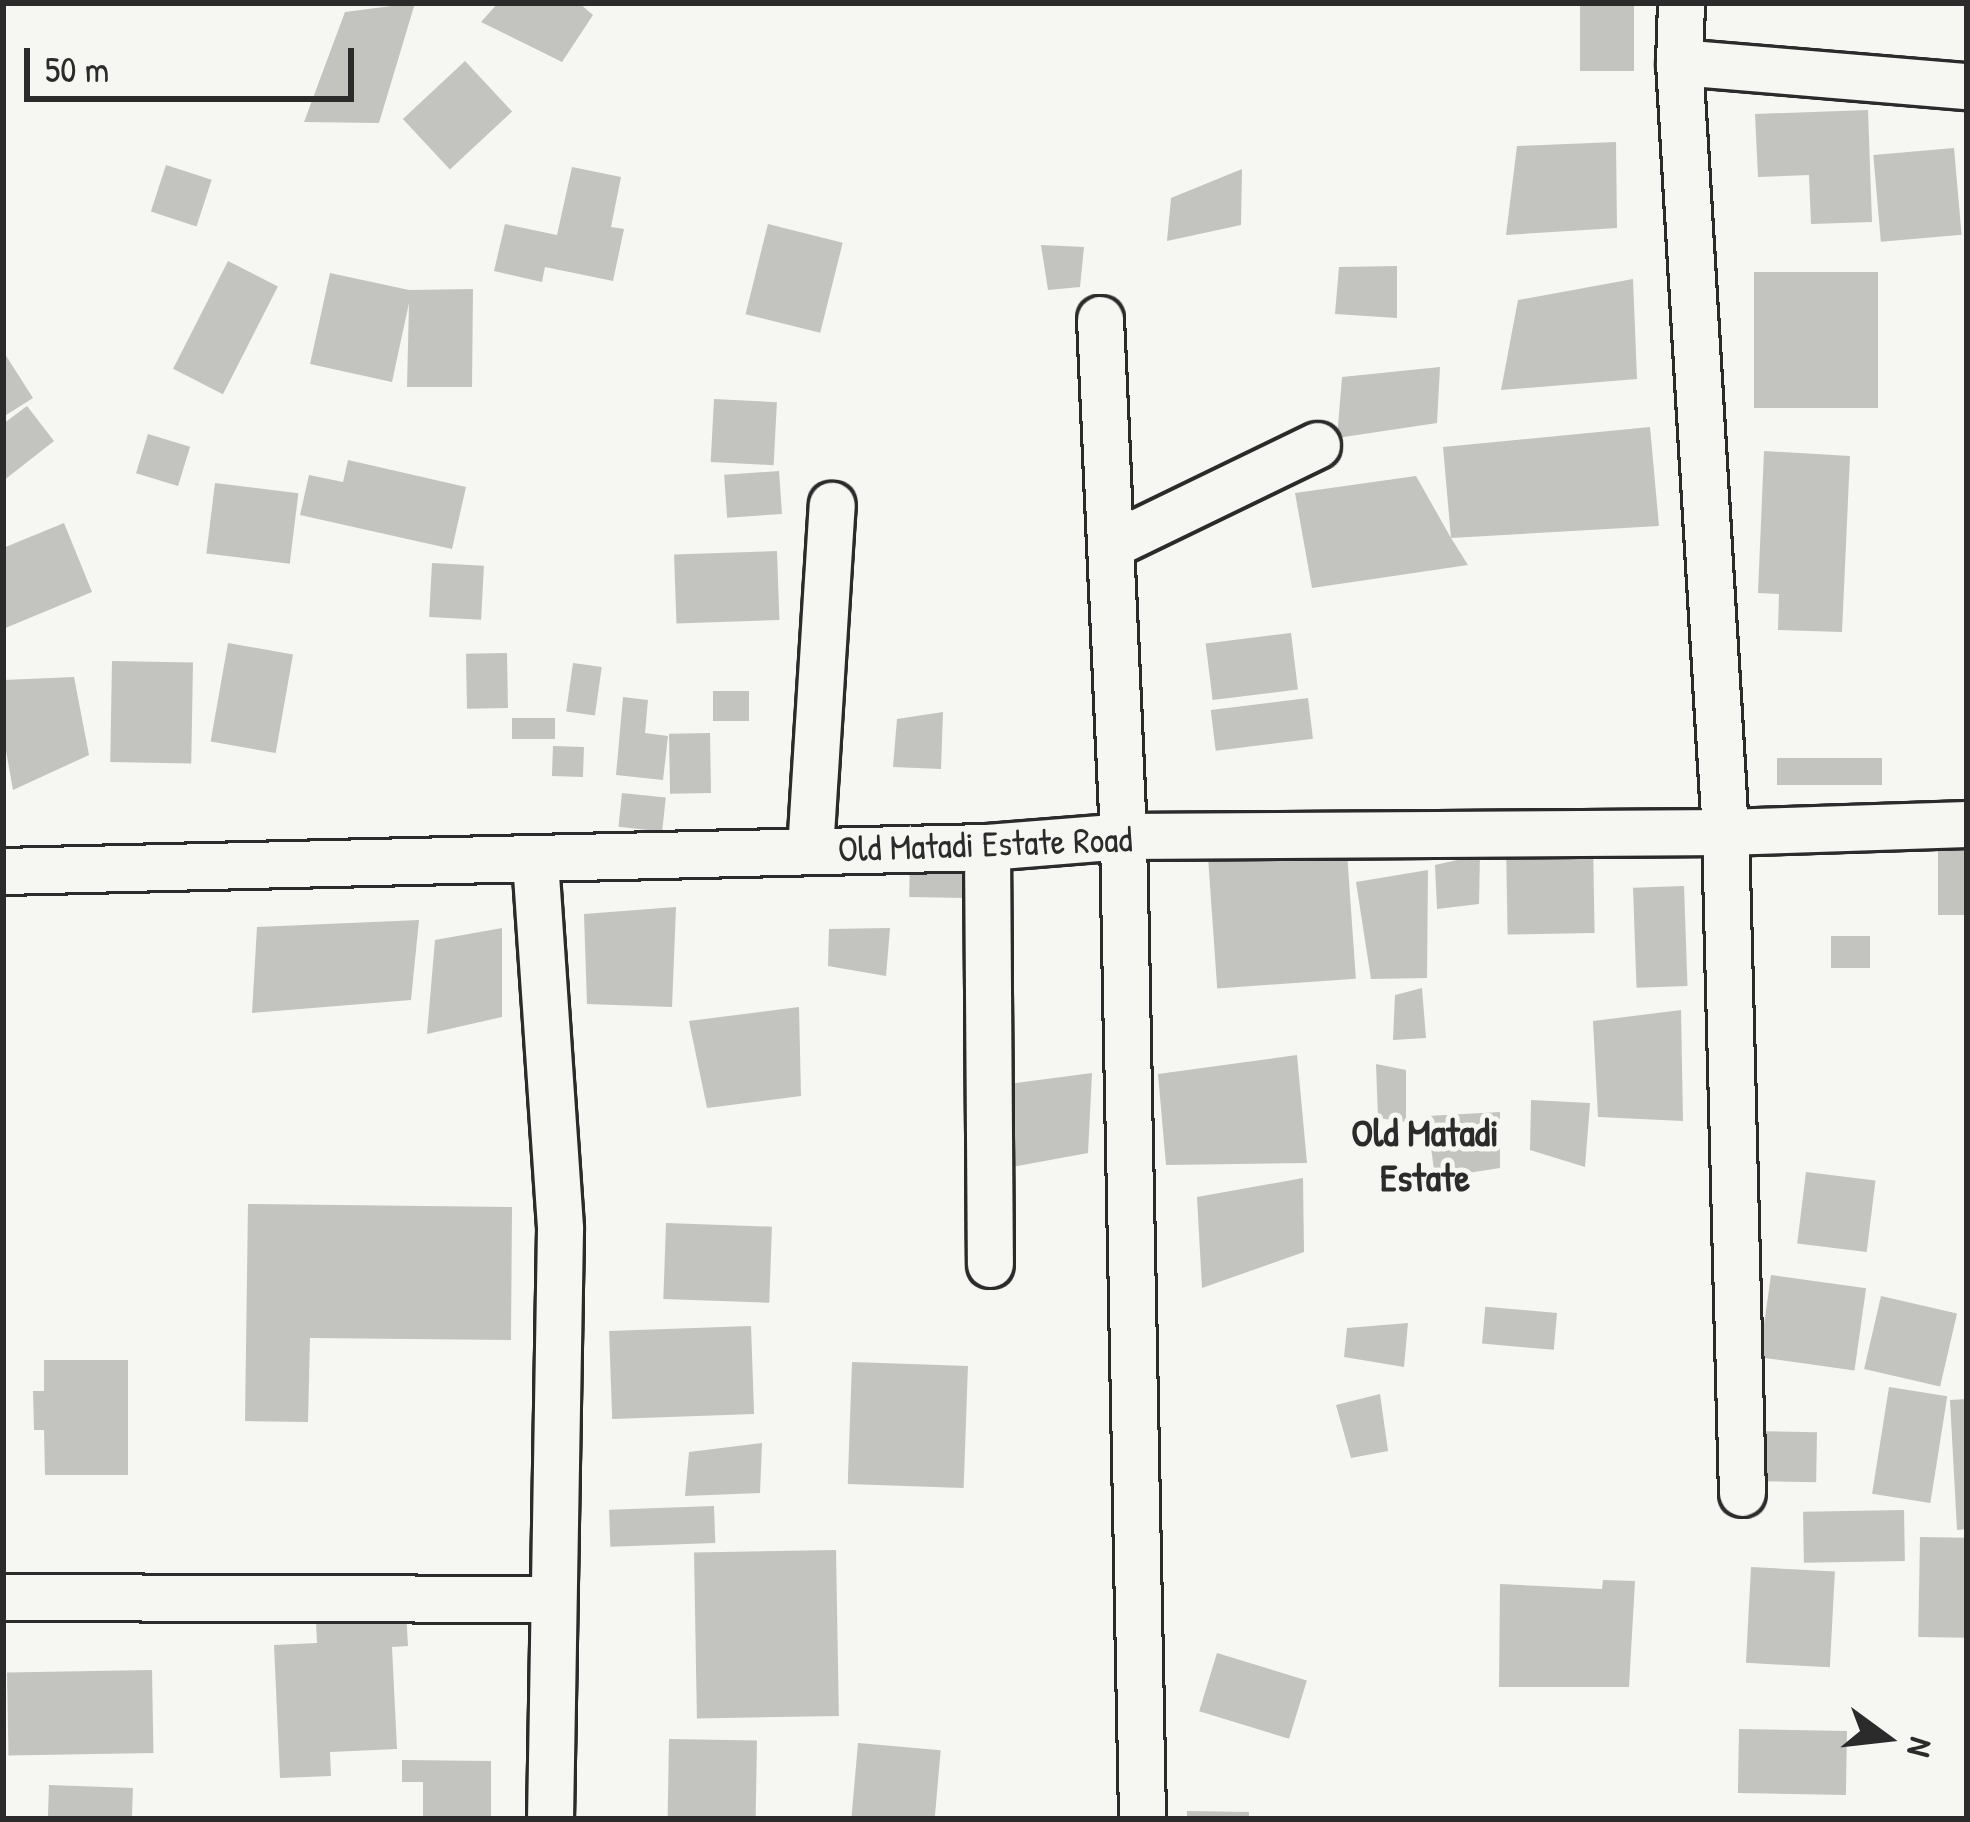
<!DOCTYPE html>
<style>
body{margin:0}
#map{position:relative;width:1970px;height:1822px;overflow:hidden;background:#f6f6f2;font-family:"Patrick Hand",sans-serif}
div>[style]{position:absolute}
.building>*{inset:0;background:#c3c3c0;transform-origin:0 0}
.roads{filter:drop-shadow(3px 0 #2b2b2b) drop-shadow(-3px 0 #2b2b2b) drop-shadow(0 3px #2b2b2b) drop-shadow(0 -3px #2b2b2b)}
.minor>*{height:45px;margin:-22.5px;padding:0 22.5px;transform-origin:22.5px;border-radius:22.5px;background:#f6f6f2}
span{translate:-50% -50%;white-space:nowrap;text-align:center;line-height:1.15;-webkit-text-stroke:10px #f6f6f2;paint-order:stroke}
.street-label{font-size:36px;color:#2b2b2b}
.neighbourhood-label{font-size:39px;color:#2b2b2b;font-weight:700}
.frame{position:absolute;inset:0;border:6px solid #2b2b2b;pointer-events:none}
.north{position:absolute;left:1826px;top:1678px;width:120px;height:120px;-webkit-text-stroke:9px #f6f6f2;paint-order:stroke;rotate:105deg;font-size:33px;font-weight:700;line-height:48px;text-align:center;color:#2b2b2b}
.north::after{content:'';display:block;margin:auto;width:42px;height:54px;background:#2b2b2b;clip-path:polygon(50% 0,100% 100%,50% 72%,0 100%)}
.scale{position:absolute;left:24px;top:48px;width:330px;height:54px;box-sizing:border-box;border:6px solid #2b2b2b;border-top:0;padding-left:15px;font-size:36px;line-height:42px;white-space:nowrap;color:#2b2b2b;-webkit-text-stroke:9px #f6f6f2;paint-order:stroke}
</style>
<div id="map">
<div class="building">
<i style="clip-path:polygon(415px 3px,379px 123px,304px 122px,345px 12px)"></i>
<i style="clip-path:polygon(498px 3px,579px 3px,593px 15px,562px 62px,481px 22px)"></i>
<i style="left:1580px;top:3px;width:54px;height:68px"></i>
<i style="left:465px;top:61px;width:69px;height:85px;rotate:47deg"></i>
<i style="clip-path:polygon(1868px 110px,1872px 222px,1811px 224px,1809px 175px,1758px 177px,1755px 114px)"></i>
<i style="clip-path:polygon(1616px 142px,1617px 228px,1506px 235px,1517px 146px)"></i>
<i style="left:1954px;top:148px;width:87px;height:81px;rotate:85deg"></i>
<i style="left:166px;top:165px;width:48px;height:49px;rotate:18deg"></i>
<i style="clip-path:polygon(572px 167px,621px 177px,611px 227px,624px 229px,613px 281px,545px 267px,542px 282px,494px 271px,505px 224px,557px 235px)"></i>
<i style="clip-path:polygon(1242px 169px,1241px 225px,1167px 241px,1171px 198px)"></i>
<i style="left:768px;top:224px;width:77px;height:93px;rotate:14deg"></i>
<i style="clip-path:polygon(1041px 245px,1084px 247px,1080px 287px,1048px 290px)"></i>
<i style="left:228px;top:261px;width:56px;height:121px;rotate:27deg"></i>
<i style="clip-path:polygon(1397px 266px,1397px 318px,1335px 314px,1339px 267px)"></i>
<i style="left:1754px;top:272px;width:124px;height:136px"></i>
<i style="clip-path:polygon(330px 273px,409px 290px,473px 289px,472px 387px,407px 387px,409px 303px,392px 382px,310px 364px)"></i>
<i style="clip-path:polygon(1633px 279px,1637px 379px,1501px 390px,1518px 300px)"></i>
<i style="clip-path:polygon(3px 351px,33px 398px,3px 417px)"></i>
<i style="clip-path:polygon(1440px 367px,1437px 423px,1337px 438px,1342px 377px)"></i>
<i style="left:714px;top:399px;width:63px;height:63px;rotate:3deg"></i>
<i style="clip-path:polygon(27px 406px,54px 441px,3px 481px,3px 424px)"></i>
<i style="clip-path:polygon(1650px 427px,1659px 526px,1451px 538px,1468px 565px,1312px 588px,1295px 493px,1416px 476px,1451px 538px,1443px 447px)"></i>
<i style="left:148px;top:434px;width:44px;height:41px;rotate:17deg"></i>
<i style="clip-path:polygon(1764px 451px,1850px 456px,1842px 632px,1778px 630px,1779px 594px,1758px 593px)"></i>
<i style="clip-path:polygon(348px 460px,466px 487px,452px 549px,300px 515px,309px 475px,343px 482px)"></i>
<i style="left:779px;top:471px;width:43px;height:55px;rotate:86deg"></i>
<i style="left:215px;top:483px;width:84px;height:71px;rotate:7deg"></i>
<i style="clip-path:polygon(64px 523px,92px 592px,3px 629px,3px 548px)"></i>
<i style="left:777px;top:551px;width:69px;height:103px;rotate:88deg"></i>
<i style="left:432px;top:563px;width:52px;height:54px;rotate:3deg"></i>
<i style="left:1291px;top:633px;width:57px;height:86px;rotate:83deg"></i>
<i style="left:228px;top:643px;width:66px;height:100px;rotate:10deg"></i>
<i style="left:507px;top:653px;width:55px;height:41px;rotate:89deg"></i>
<i style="left:112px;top:661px;width:81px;height:101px;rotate:1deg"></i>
<i style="left:573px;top:663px;width:29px;height:49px;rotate:8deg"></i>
<i style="clip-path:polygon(74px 677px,89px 755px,13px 790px,3px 734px,3px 680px)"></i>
<i style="left:749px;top:691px;width:30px;height:36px;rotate:90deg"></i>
<i style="clip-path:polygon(623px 697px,648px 700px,645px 733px,668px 736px,663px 780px,616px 775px)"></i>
<i style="left:1308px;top:698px;width:41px;height:98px;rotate:83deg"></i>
<i style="clip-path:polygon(943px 712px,941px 769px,893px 767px,897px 719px)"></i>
<i style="left:555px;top:718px;width:21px;height:43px;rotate:90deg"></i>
<i style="left:710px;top:733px;width:60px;height:41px;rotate:89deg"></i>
<i style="left:553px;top:746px;width:31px;height:30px;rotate:2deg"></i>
<i style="left:1882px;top:758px;width:27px;height:105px;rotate:90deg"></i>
<i style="left:622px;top:793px;width:44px;height:34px;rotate:6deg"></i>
<i style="left:1938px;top:837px;width:29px;height:78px"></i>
<i style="left:1593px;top:841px;width:92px;height:87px;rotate:89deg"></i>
<i style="left:910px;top:851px;width:58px;height:46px;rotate:1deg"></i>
<i style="left:1347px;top:852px;width:127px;height:139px;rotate:86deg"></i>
<i style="clip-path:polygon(1480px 855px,1479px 904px,1437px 909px,1435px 865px)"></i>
<i style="clip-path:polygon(1428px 870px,1427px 978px,1371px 979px,1356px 882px)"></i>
<i style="left:1684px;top:886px;width:100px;height:51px;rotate:88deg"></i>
<i style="clip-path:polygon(676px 907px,672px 1007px,587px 1004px,584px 914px)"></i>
<i style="clip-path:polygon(419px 920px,411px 1000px,252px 1013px,257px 927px)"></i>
<i style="clip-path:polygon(502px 928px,502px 1017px,427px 1034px,435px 940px)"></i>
<i style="clip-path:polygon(890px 928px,886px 976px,828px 966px,829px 929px)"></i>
<i style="left:1831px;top:936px;width:39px;height:32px"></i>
<i style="clip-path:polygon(1422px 988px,1426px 1038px,1393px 1040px,1395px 995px)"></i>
<i style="clip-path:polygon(799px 1007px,801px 1096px,707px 1108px,689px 1021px)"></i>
<i style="clip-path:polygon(1681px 1010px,1683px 1121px,1598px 1117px,1593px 1021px)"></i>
<i style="clip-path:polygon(1297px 1055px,1307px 1163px,1166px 1165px,1158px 1074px)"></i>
<i style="clip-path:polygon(1376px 1064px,1406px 1070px,1406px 1122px,1378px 1118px)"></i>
<i style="clip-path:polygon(1092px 1073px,1088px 1153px,1006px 1168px,1008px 1084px)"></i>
<i style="clip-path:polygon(1531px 1100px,1590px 1103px,1585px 1167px,1530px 1150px)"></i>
<i style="clip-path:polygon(1500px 1112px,1500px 1168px,1435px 1178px,1427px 1116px)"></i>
<i style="left:1806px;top:1172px;width:70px;height:72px;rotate:7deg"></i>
<i style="clip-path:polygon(1303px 1178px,1304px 1252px,1202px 1288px,1197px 1197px)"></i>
<i style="clip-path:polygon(248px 1204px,512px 1207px,511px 1340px,310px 1338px,308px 1422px,245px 1421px)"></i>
<i style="left:666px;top:1223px;width:106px;height:76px;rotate:2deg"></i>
<i style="left:1771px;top:1275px;width:96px;height:83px;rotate:8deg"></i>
<i style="left:1881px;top:1296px;width:78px;height:75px;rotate:13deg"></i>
<i style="left:1557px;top:1313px;width:37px;height:72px;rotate:95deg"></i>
<i style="clip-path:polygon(1408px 1323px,1404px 1367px,1344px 1357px,1347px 1328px)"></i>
<i style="left:751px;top:1326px;width:88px;height:142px;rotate:88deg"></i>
<i style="clip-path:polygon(44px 1360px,128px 1360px,128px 1475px,45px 1475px,44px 1430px,34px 1430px,33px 1391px,44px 1391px)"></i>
<i style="left:852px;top:1362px;width:116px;height:122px;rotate:2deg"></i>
<i style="left:1889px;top:1387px;width:59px;height:108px;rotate:9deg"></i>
<i style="clip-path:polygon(1380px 1394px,1388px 1451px,1351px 1458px,1336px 1405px)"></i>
<i style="clip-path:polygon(1967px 1399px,1967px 1529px,1957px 1530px,1950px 1400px)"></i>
<i style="left:1751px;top:1431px;width:66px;height:50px;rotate:1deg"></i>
<i style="clip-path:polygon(762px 1443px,760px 1493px,685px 1496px,689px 1452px)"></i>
<i style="left:714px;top:1506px;width:37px;height:105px;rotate:88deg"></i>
<i style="left:1904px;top:1510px;width:51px;height:101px;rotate:89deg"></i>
<i style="left:1920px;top:1537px;width:47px;height:100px;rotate:1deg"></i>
<i style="left:836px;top:1550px;width:166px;height:142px;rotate:89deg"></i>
<i style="left:1751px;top:1567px;width:84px;height:96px;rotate:3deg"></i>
<i style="clip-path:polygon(404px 1575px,408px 1646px,392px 1647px,397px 1749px,330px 1752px,331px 1776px,280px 1778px,274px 1645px,317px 1643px,314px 1580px)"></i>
<i style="clip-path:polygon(1603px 1580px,1635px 1581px,1629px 1687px,1499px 1687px,1500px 1584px,1602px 1589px)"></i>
<i style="left:1217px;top:1653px;width:94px;height:61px;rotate:17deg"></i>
<i style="left:152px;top:1670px;width:83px;height:145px;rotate:89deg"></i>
<i style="left:1739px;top:1729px;width:108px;height:64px;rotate:1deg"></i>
<i style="left:669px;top:1739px;width:88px;height:80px;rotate:1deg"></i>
<i style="left:858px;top:1743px;width:83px;height:76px;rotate:5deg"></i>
<i style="clip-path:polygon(402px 1760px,491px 1761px,491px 1819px,423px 1819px,423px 1782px,402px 1782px)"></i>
<i style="left:49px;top:1785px;width:84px;height:34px;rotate:2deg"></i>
<i style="left:1187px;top:1811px;width:62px;height:8px;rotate:1deg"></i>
</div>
<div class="roads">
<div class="minor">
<i style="left:1681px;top:3px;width:59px;rotate:91.9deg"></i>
<i style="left:1679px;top:62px;width:289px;rotate:4.8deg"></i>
<i style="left:1679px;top:62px;width:771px;rotate:86.58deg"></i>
<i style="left:1725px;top:832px;width:661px;rotate:88.53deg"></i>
<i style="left:1100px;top:319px;width:518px;rotate:87.45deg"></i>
<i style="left:1123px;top:836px;width:983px;rotate:88.89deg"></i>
<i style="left:1111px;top:545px;width:229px;rotate:-25.9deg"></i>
<i style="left:987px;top:847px;width:417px;rotate:89.6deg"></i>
<i style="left:810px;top:850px;width:346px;rotate:-86.4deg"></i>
<i style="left:535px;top:860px;width:370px;rotate:86.1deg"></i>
<i style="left:560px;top:1229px;width:590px;rotate:90.97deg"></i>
<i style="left:3px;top:871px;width:984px;rotate:-1.4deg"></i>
<i style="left:987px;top:847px;width:136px;rotate:-4.6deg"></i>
<i style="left:1123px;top:836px;width:602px;rotate:-0.38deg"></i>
<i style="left:1725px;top:832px;width:242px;rotate:-1.9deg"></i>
<i style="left:3px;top:1597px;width:550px;rotate:0.21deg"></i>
</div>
</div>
<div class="street-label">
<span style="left:985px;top:843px;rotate:-2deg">Old Matadi Estate Road</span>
</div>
<div class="neighbourhood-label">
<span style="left:1425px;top:1155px">Old Matadi<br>Estate</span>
</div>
<div class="frame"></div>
<div class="north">N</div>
<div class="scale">50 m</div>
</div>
